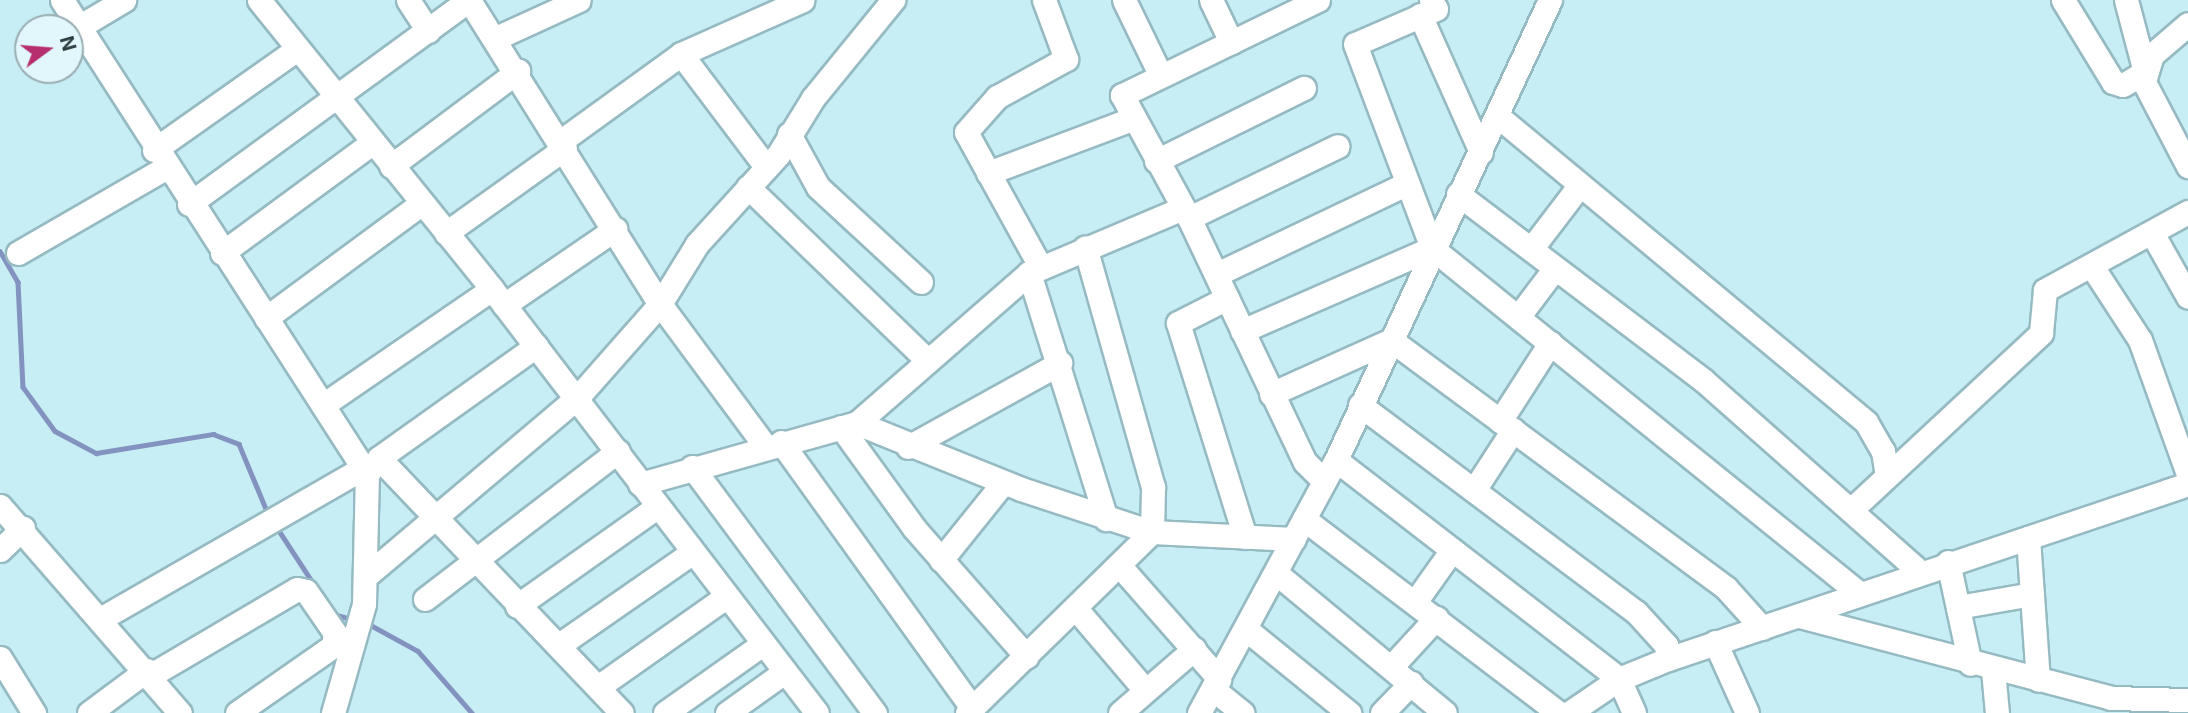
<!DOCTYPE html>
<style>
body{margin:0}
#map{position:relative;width:2188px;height:713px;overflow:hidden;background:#c7edf5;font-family:Inter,sans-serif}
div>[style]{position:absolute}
.stream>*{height:4.5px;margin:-2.25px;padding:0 2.25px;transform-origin:2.25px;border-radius:2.25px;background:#8392be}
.roads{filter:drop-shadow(2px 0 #96bac2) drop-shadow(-2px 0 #96bac2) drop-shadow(0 2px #96bac2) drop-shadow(0 -2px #96bac2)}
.minor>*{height:23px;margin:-11.5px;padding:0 11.5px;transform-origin:11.5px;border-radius:11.5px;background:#fff}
span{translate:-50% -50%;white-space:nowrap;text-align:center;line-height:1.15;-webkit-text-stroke:6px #e1f7fc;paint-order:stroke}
.north{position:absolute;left:14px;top:14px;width:70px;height:70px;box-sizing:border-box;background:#e1f7fc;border:2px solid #9aadb1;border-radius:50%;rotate:74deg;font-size:19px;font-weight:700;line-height:28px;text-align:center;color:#2f3e41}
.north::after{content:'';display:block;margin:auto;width:24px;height:32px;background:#b72e6e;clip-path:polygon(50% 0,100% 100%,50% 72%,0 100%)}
</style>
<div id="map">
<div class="stream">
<i style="left:0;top:251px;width:36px;rotate:60deg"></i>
<i style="left:18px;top:282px;width:105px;rotate:87.3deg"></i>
<i style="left:23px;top:387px;width:54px;rotate:54deg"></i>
<i style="left:55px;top:431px;width:47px;rotate:28.2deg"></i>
<i style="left:96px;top:453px;width:119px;rotate:-9.2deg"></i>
<i style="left:213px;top:434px;width:28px;rotate:21deg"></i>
<i style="left:239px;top:444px;width:78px;rotate:67.4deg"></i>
<i style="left:276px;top:526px;width:75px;rotate:56.9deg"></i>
<i style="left:333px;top:614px;width:20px;rotate:15deg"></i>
<i style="left:367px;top:623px;width:58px;rotate:28.8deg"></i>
<i style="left:418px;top:651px;width:82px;rotate:48.9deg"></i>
</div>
<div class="roads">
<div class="minor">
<i style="left:62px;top:0;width:564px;rotate:57.24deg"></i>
<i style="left:259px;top:0;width:371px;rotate:51.1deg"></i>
<i style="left:492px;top:289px;width:534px;rotate:52.53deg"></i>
<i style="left:408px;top:0;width:37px;rotate:57deg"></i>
<i style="left:469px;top:0;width:359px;rotate:57.9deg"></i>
<i style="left:660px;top:304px;width:177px;rotate:53.5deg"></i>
<i style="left:1124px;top:0;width:82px;rotate:64.1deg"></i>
<i style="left:1211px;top:0;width:47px;rotate:64.5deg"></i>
<i style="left:1318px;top:0;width:218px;rotate:154.1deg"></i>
<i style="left:1122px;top:95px;width:140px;rotate:61.4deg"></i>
<i style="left:1189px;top:218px;width:270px;rotate:64.6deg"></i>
<i style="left:1305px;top:462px;width:27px;rotate:45deg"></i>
<i style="left:1431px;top:0;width:10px;rotate:61deg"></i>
<i style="left:1436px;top:9px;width:88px;rotate:156.6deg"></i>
<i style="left:1355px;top:44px;width:218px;rotate:69.3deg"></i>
<i style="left:1432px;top:248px;width:550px;rotate:38.95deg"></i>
<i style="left:2063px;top:0;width:96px;rotate:58.6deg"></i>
<i style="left:2113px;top:82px;width:10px;rotate:17deg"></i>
<i style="left:2123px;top:85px;width:26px;rotate:-31deg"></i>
<i style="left:2126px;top:0;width:74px;rotate:75.2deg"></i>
<i style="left:1420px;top:15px;width:150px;rotate:66deg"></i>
<i style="left:2188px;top:24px;width:48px;rotate:139.3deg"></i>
<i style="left:2152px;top:55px;width:28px;rotate:107deg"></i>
<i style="left:2144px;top:82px;width:95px;rotate:62.4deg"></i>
<i style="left:77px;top:28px;width:55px;rotate:-30.8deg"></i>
<i style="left:496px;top:38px;width:91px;rotate:-24.6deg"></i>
<i style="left:681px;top:54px;width:141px;rotate:53deg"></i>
<i style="left:1500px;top:118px;width:476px;rotate:39.7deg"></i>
<i style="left:1866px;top:422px;width:34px;rotate:60deg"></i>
<i style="left:1883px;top:451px;width:24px;rotate:81deg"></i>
<i style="left:789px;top:134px;width:60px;rotate:61.3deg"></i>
<i style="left:818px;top:187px;width:140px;rotate:42.7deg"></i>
<i style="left:561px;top:141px;width:148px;rotate:-35.9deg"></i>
<i style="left:681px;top:54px;width:133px;rotate:-23.9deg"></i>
<i style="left:154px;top:150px;width:175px;rotate:-35.2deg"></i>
<i style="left:1156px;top:161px;width:165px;rotate:-26.3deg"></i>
<i style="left:391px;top:166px;width:159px;rotate:-36.8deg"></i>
<i style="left:988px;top:173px;width:156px;rotate:-20.6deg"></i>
<i style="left:748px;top:187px;width:250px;rotate:44deg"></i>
<i style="left:1458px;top:194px;width:308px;rotate:37.2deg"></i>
<i style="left:1703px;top:380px;width:287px;rotate:41.5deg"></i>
<i style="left:189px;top:204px;width:346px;rotate:-36.1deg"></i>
<i style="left:1189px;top:218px;width:165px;rotate:-25.8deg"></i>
<i style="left:446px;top:233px;width:146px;rotate:-35.5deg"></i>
<i style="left:2152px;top:233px;width:73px;rotate:60.6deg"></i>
<i style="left:1531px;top:249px;width:79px;rotate:-52.7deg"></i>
<i style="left:18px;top:253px;width:170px;rotate:-30deg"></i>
<i style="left:222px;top:253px;width:186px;rotate:-36.3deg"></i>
<i style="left:1041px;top:268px;width:155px;rotate:-118.9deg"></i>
<i style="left:966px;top:132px;width:47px;rotate:-48.5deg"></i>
<i style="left:997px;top:97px;width:79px;rotate:-28.8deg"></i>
<i style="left:1066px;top:59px;width:63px;rotate:-110.4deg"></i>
<i style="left:2093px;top:268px;width:86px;rotate:56.9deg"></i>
<i style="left:2140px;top:340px;width:142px;rotate:70.3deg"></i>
<i style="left:1029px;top:273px;width:258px;rotate:72.6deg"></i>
<i style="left:1217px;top:274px;width:209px;rotate:-25.5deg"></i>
<i style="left:1227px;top:298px;width:55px;rotate:153deg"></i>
<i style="left:1178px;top:323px;width:224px;rotate:72.6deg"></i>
<i style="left:504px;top:305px;width:135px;rotate:-34.4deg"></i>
<i style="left:1518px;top:317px;width:61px;rotate:-52.9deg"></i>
<i style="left:266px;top:318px;width:194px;rotate:-36.4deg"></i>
<i style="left:1242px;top:331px;width:207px;rotate:-23.6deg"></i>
<i style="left:1271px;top:394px;width:132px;rotate:-24.2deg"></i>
<i style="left:1391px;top:340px;width:417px;rotate:36.5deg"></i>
<i style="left:1726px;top:588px;width:54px;rotate:48deg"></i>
<i style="left:323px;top:405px;width:205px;rotate:-34.5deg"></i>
<i style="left:1360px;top:405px;width:345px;rotate:36.9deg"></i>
<i style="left:1636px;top:612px;width:45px;rotate:47.7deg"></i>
<i style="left:1666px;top:645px;width:14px;rotate:82deg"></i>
<i style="left:1500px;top:421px;width:93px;rotate:-57.3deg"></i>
<i style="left:857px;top:423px;width:177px;rotate:21.9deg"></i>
<i style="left:1021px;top:489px;width:138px;rotate:18.2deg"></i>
<i style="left:1152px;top:532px;width:142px;rotate:2.8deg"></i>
<i style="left:841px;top:427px;width:125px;rotate:54.1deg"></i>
<i style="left:914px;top:528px;width:171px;rotate:48.8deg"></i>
<i style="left:781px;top:442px;width:327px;rotate:54.3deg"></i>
<i style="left:908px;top:447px;width:174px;rotate:-28.9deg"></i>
<i style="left:379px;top:458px;width:352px;rotate:46.4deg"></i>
<i style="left:1336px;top:460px;width:358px;rotate:37.7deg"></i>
<i style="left:1619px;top:679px;width:37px;rotate:66deg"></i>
<i style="left:692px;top:467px;width:307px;rotate:53.4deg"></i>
<i style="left:640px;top:484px;width:225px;rotate:-15.7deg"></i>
<i style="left:857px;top:423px;width:228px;rotate:-41.1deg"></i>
<i style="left:1029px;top:273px;width:167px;rotate:-22.9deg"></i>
<i style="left:1474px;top:490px;width:72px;rotate:-57deg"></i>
<i style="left:0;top:506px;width:274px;rotate:49deg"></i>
<i style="left:1853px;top:508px;width:257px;rotate:-42.9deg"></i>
<i style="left:2041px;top:333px;width:43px;rotate:-84.7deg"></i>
<i style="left:2045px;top:290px;width:163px;rotate:-28.6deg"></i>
<i style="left:1304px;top:519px;width:320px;rotate:37.3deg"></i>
<i style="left:2028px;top:538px;width:142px;rotate:86deg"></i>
<i style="left:0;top:550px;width:32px;rotate:-44deg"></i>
<i style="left:941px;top:560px;width:99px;rotate:-51.2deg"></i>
<i style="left:1948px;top:562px;width:104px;rotate:77.8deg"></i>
<i style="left:1119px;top:565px;width:152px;rotate:48.7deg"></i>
<i style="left:1276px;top:573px;width:219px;rotate:39.6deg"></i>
<i style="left:366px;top:576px;width:276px;rotate:-40.2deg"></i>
<i style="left:577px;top:398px;width:125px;rotate:-48.6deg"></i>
<i style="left:660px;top:304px;width:70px;rotate:-58.3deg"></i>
<i style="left:697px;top:244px;width:120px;rotate:-47.7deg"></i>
<i style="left:778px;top:155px;width:67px;rotate:-58.4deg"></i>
<i style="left:813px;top:98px;width:127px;rotate:-50.8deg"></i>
<i style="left:425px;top:599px;width:243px;rotate:-37.5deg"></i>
<i style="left:1415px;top:602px;width:64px;rotate:-54.6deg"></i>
<i style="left:517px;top:606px;width:171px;rotate:-35.3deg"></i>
<i style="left:1958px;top:607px;width:75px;rotate:-10deg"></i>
<i style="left:1077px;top:610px;width:105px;rotate:49.6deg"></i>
<i style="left:1799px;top:616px;width:323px;rotate:14.7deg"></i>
<i style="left:2111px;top:698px;width:77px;rotate:1.5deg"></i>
<i style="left:102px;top:618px;width:301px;rotate:-29.9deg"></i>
<i style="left:1247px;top:630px;width:132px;rotate:39.1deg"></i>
<i style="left:1715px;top:642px;width:78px;rotate:65.7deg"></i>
<i style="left:559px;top:645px;width:160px;rotate:-34.8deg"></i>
<i style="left:0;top:658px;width:65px;rotate:58.3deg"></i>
<i style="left:1391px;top:667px;width:67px;rotate:-47.4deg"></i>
<i style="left:1993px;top:670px;width:43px;rotate:84.7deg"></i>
<i style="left:151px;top:675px;width:169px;rotate:-30.5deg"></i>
<i style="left:297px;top:589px;width:9px;rotate:13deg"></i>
<i style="left:306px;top:591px;width:51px;rotate:55.4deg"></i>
<i style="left:335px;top:633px;width:13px;rotate:99deg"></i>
<i style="left:333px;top:646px;width:117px;rotate:145.1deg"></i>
<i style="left:598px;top:687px;width:154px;rotate:-35.2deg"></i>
<i style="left:1213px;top:689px;width:38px;rotate:39deg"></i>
<i style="left:89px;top:713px;width:72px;rotate:-36.6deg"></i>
<i style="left:333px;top:713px;width:113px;rotate:-74.1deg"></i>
<i style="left:364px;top:604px;width:130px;rotate:-88.7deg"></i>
<i style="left:367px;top:474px;width:20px;rotate:-53deg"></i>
<i style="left:379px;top:458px;width:193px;rotate:-35.5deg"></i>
<i style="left:665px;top:713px;width:118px;rotate:-35.3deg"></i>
<i style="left:727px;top:713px;width:69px;rotate:-35.5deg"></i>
<i style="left:967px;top:713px;width:259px;rotate:-44.4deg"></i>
<i style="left:1152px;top:532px;width:45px;rotate:-88.7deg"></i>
<i style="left:1153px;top:487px;width:249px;rotate:-105.8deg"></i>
<i style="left:1120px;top:713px;width:98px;rotate:-40.9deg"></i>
<i style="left:1199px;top:713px;width:288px;rotate:-61.6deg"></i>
<i style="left:1336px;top:460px;width:507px;rotate:-65.05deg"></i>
<i style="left:1382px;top:713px;width:42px;rotate:-46deg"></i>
<i style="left:1569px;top:713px;width:60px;rotate:-34.2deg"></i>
<i style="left:1619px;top:679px;width:53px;rotate:-22.2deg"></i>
<i style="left:1668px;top:659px;width:549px;rotate:-18.6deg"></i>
</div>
</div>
<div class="north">N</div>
</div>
